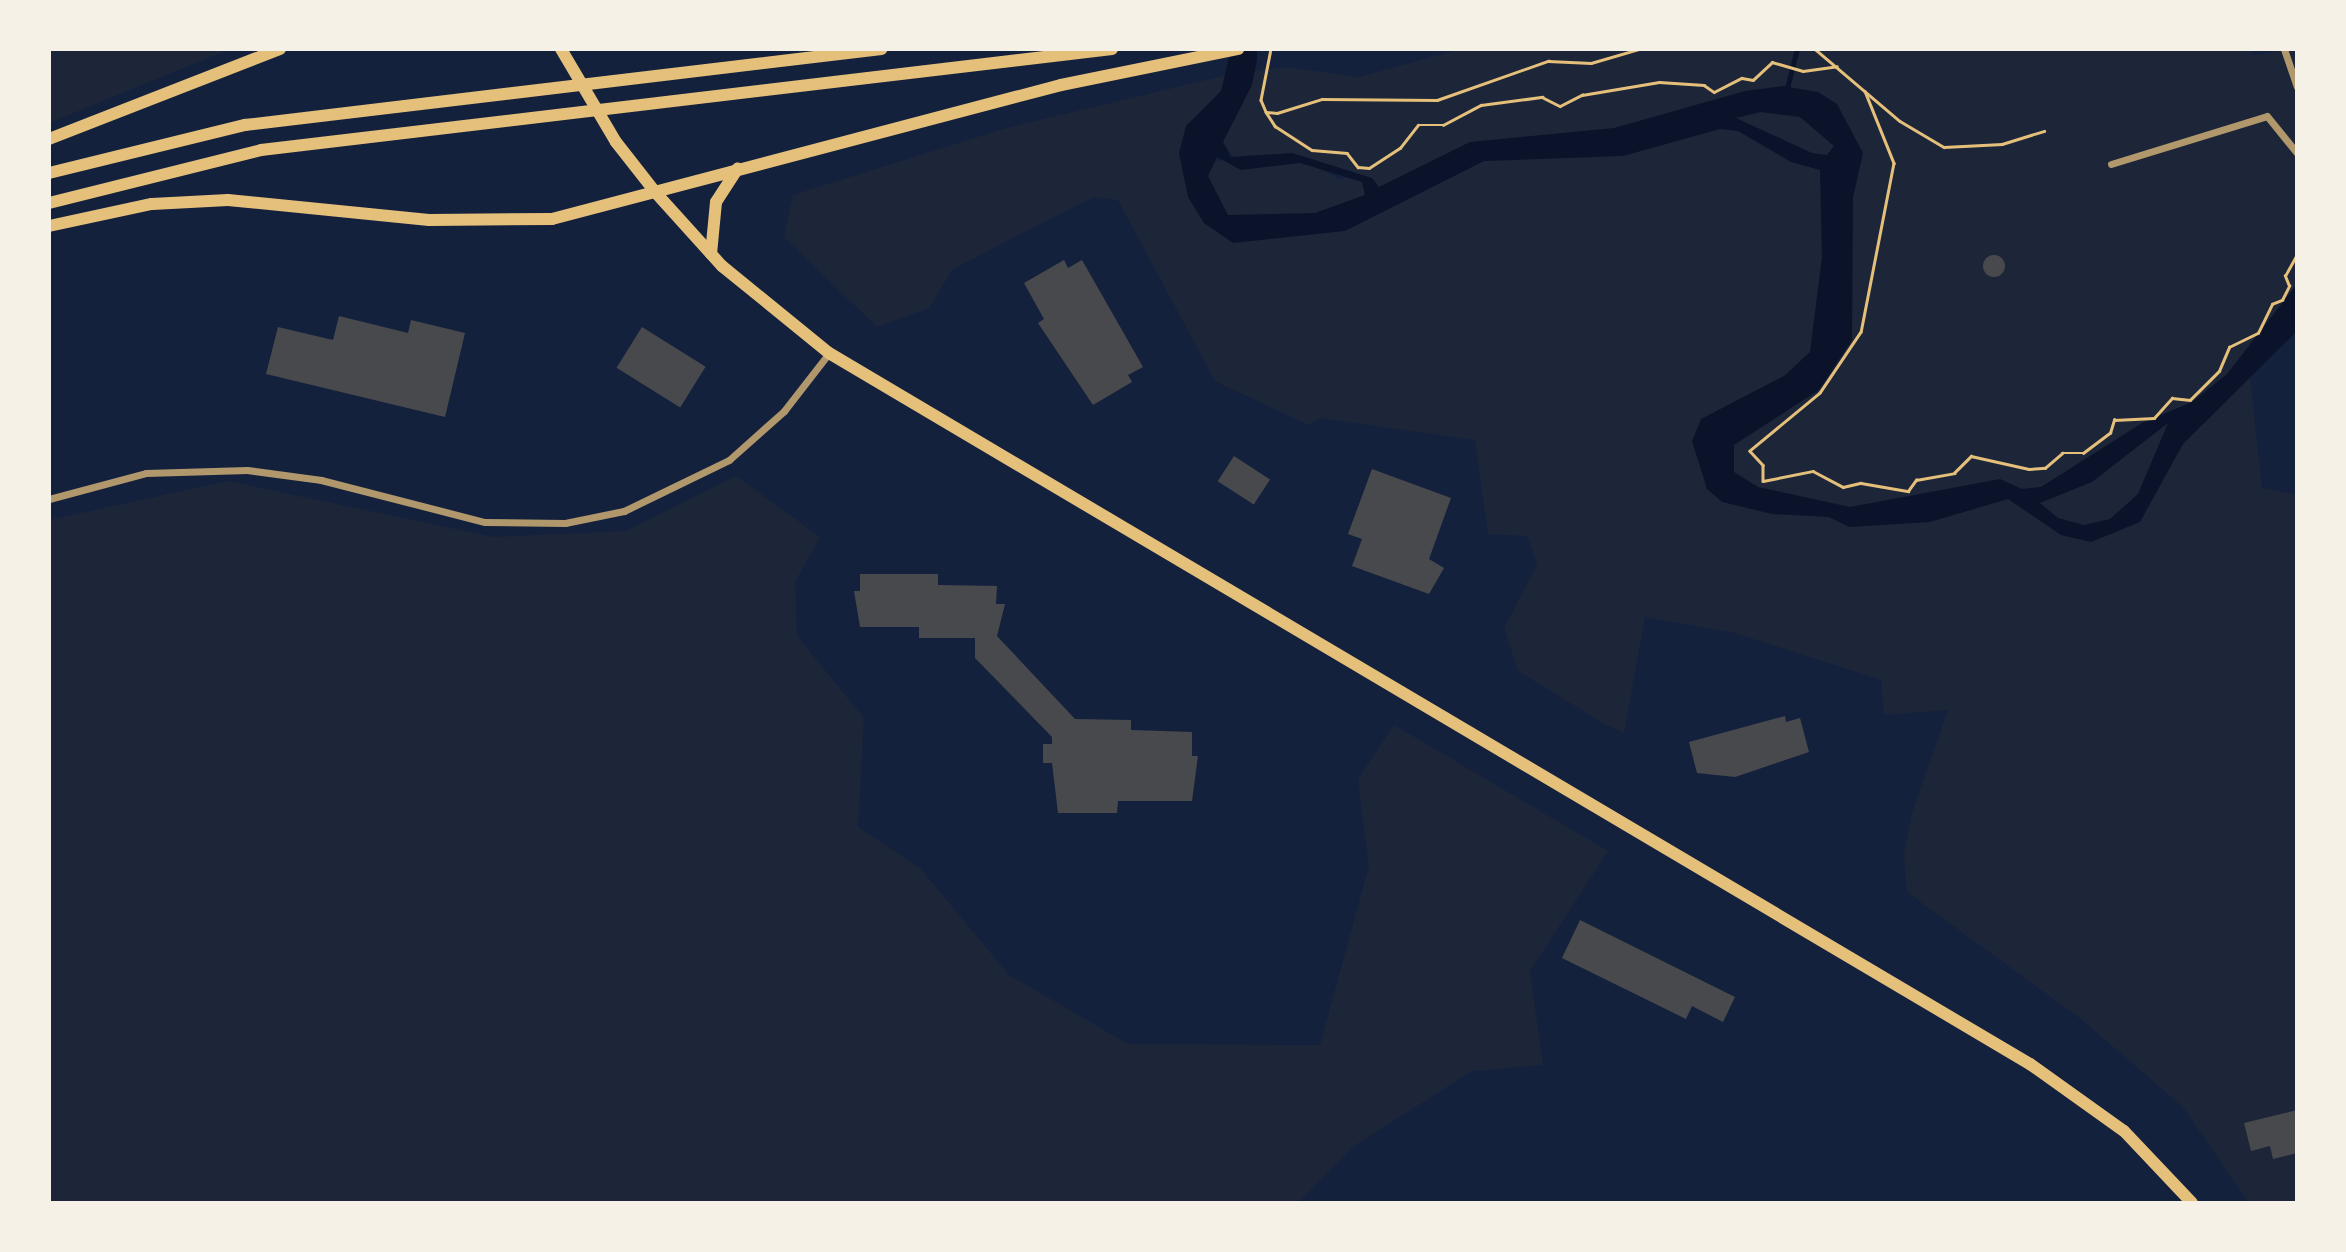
<!DOCTYPE html>
<style>
body{margin:0}
#map{position:relative;width:2346px;height:1252px;overflow:hidden;background:#14213d;font-family:"Nunito Sans",sans-serif}
div>[style]{position:absolute}
.green>*{inset:0;background:#1d2539}
.water>*{inset:0;background:#0b132b}
.stream>*{height:4.5px;margin:-2.25px;padding:0 2.25px;transform-origin:2.25px;border-radius:2.25px;background:#0b132b}
.building>*{inset:0;background:#48494c;transform-origin:0 0}
.round{border-radius:50%}
.path>*{height:2.5px;margin:-1.25px;padding:0 1.25px;transform-origin:1.25px;border-radius:1.25px;background:#e5c07b}
.minor>*{height:7px;margin:-3.5px;padding:0 3.5px;transform-origin:3.5px;border-radius:3.5px;background:#b1986c}
.primary>*{height:12px;margin:-6px;padding:0 6px;transform-origin:6px;border-radius:6px;background:#e5c07b}
span{translate:-50% -50%;white-space:nowrap;text-align:center;line-height:1.15;-webkit-text-stroke:7px #f6f1e7;paint-order:stroke}
.frame{position:absolute;inset:0;border:51px solid #f6f1e7;pointer-events:none}
</style>
<div id="map">
<div class="green">
<i style="clip-path:polygon(49px 49px,230px 49px,49px 123px)"></i>
<i style="clip-path:polygon(evenodd,1461px 49px,2251px 49px,2253px 55px,2297px 49px,2297px 331px,2250px 378px,2262px 488px,2297px 495px,2297px 1203px,2249px 1203px,2183px 1107px,2081px 1019px,1907px 892px,1904px 854px,1912px 813px,1948px 710px,1884px 715px,1881px 680px,1735px 633px,1645px 617px,1624px 733px,1603px 723px,1518px 671px,1504px 628px,1537px 565px,1528px 536px,1488px 534px,1475px 440px,1320px 418px,1308px 425px,1215px 381px,1118px 200px,1093px 197px,953px 269px,929px 308px,877px 327px,784px 237px,793px 195px,1003px 129px,1227px 75px,1221px 91px,1186px 126px,1183px 168px,1234px 158px,1223px 142px,1255px 71px,1286px 67px,1359px 77px,1461px 49px,1295px 155px,1310px 158px,1360px 176px,1339px 179px,1295px 155px)"></i>
<i style="clip-path:polygon(736px 476px,820px 537px,795px 582px,797px 636px,864px 718px,858px 827px,920px 868px,1009px 975px,1128px 1044px,1320px 1045px,1369px 866px,1358px 779px,1394px 725px,1608px 851px,1530px 971px,1543px 1065px,1472px 1071px,1354px 1146px,1298px 1203px,49px 1203px,49px 520px,228px 481px,493px 537px,625px 531px)"></i>
</div>
<div class="water">
<i style="clip-path:polygon(evenodd,1231px 49px,1257px 49px,1257px 60px,1252px 85px,1223px 142px,1231px 157px,1292px 153px,1372px 178px,1379px 187px,1470px 142px,1614px 128px,1745px 91px,1783px 86px,1818px 92px,1837px 104px,1863px 153px,1853px 198px,1852px 340px,1819px 390px,1734px 445px,1734px 472px,1758px 487px,1850px 507px,2000px 479px,2022px 489px,2041px 487px,2142px 423px,2192px 402px,2227px 374px,2297px 284px,2297px 331px,2183px 444px,2140px 522px,2091px 542px,2061px 535px,2008px 499px,1930px 522px,1849px 527px,1829px 517px,1772px 514px,1722px 502px,1707px 489px,1692px 441px,1701px 419px,1784px 376px,1810px 352px,1822px 257px,1820px 170px,1791px 162px,1738px 131px,1720px 129px,1623px 156px,1484px 161px,1345px 231px,1233px 243px,1204px 223px,1188px 197px,1179px 153px,1186px 126px,1221px 91px,1231px 49px,1761px 112px,1800px 117px,1834px 146px,1827px 155px,1812px 153px,1736px 118px,1761px 112px,1231px 49px,1217px 157px,1241px 170px,1300px 163px,1362px 182px,1365px 195px,1315px 213px,1228px 215px,1208px 176px,1217px 157px,1231px 49px,2168px 423px,2138px 494px,2110px 519px,2084px 525px,2058px 518px,2040px 503px,2092px 482px,2168px 423px)"></i>
</div>
<div class="stream">
<i style="left:1786px;top:92px;width:44px;rotate:-75.7deg"></i>
</div>
<div class="building">
<i class="round" style="left:1983px;top:255px;width:22px;height:22px"></i>
<i style="clip-path:polygon(1064px 260px,1068px 268px,1082px 260px,1143px 367px,1128px 375px,1132px 382px,1093px 405px,1038px 323px,1044px 319px,1024px 283px)"></i>
<i style="clip-path:polygon(339px 316px,408px 333px,411px 320px,465px 333px,445px 417px,266px 374px,278px 327px,333px 340px)"></i>
<i style="left:642px;top:327px;width:75px;height:48px;rotate:32deg"></i>
<i style="left:1234px;top:456px;width:43px;height:30px;rotate:33deg"></i>
<i style="clip-path:polygon(1372px 469px,1451px 498px,1429px 559px,1444px 568px,1429px 594px,1352px 566px,1362px 539px,1348px 534px)"></i>
<i style="clip-path:polygon(860px 574px,938px 574px,938px 585px,997px 586px,996px 604px,1005px 604px,997px 636px,1075px 719px,1131px 720px,1131px 730px,1192px 732px,1192px 756px,1198px 756px,1192px 801px,1118px 801px,1117px 813px,1058px 813px,1052px 763px,1043px 763px,1043px 744px,1052px 744px,1052px 737px,975px 658px,975px 638px,919px 638px,919px 627px,860px 627px,854px 591px,860px 591px)"></i>
<i style="clip-path:polygon(1785px 716px,1786px 722px,1800px 718px,1809px 752px,1735px 777px,1697px 773px,1689px 742px)"></i>
<i style="clip-path:polygon(1580px 920px,1735px 997px,1723px 1022px,1692px 1006px,1686px 1019px,1562px 958px)"></i>
<i style="clip-path:polygon(2297px 1110px,2297px 1153px,2273px 1159px,2270px 1146px,2251px 1151px,2244px 1123px)"></i>
</div>
<div class="path">
<i style="left:1271px;top:49px;width:52px;rotate:101.1deg"></i>
<i style="left:1261px;top:100px;width:13px;rotate:67deg"></i>
<i style="left:1266px;top:112px;width:11px;rotate:5deg"></i>
<i style="left:1277px;top:113px;width:47px;rotate:-17.3deg"></i>
<i style="left:1322px;top:99px;width:115px;rotate:0.5deg"></i>
<i style="left:1437px;top:100px;width:118px;rotate:-19.4deg"></i>
<i style="left:1548px;top:61px;width:43px;rotate:2.7deg"></i>
<i style="left:1591px;top:63px;width:50px;rotate:-16.3deg"></i>
<i style="left:1815px;top:49px;width:111px;rotate:40.3deg"></i>
<i style="left:1900px;top:121px;width:51px;rotate:30.6deg"></i>
<i style="left:1944px;top:147px;width:58px;rotate:-3deg"></i>
<i style="left:2002px;top:144px;width:44px;rotate:-17.2deg"></i>
<i style="left:1865px;top:91px;width:78px;rotate:68.1deg"></i>
<i style="left:1894px;top:163px;width:172px;rotate:101deg"></i>
<i style="left:1861px;top:332px;width:73px;rotate:123.9deg"></i>
<i style="left:1820px;top:393px;width:91px;rotate:140.4deg"></i>
<i style="left:1750px;top:451px;width:19px;rotate:47deg"></i>
<i style="left:1763px;top:465px;width:16px;rotate:90deg"></i>
<i style="left:1763px;top:481px;width:51px;rotate:-11.3deg"></i>
<i style="left:1813px;top:471px;width:34px;rotate:28deg"></i>
<i style="left:1843px;top:487px;width:18px;rotate:-13deg"></i>
<i style="left:1861px;top:483px;width:48px;rotate:9.7deg"></i>
<i style="left:1908px;top:491px;width:14px;rotate:-54deg"></i>
<i style="left:1916px;top:480px;width:39px;rotate:-10deg"></i>
<i style="left:1954px;top:473px;width:24px;rotate:-45deg"></i>
<i style="left:1971px;top:456px;width:59px;rotate:12.6deg"></i>
<i style="left:2029px;top:469px;width:16px;rotate:-4deg"></i>
<i style="left:2045px;top:468px;width:23px;rotate:-41deg"></i>
<i style="left:2062px;top:453px;width:21px"></i>
<i style="left:2083px;top:453px;width:34px;rotate:-37deg"></i>
<i style="left:2110px;top:433px;width:14px;rotate:-73deg"></i>
<i style="left:2114px;top:420px;width:40px;rotate:-2.9deg"></i>
<i style="left:2154px;top:418px;width:27px;rotate:-48deg"></i>
<i style="left:2172px;top:398px;width:18px;rotate:6deg"></i>
<i style="left:2190px;top:400px;width:41px;rotate:-45deg"></i>
<i style="left:2219px;top:371px;width:26px;rotate:-67deg"></i>
<i style="left:2229px;top:347px;width:32px;rotate:-26deg"></i>
<i style="left:2258px;top:333px;width:32px;rotate:-64deg"></i>
<i style="left:2272px;top:304px;width:11px;rotate:-22deg"></i>
<i style="left:2282px;top:300px;width:16px;rotate:-63deg"></i>
<i style="left:2289px;top:286px;width:11px;rotate:-112deg"></i>
<i style="left:2285px;top:276px;width:25px;rotate:-61deg"></i>
<i style="left:1266px;top:112px;width:17px;rotate:57deg"></i>
<i style="left:1275px;top:126px;width:44px;rotate:33deg"></i>
<i style="left:1312px;top:150px;width:35px;rotate:5deg"></i>
<i style="left:1347px;top:153px;width:18px;rotate:52deg"></i>
<i style="left:1358px;top:167px;width:11px;rotate:5deg"></i>
<i style="left:1369px;top:168px;width:37px;rotate:-33deg"></i>
<i style="left:1400px;top:148px;width:29px;rotate:-52deg"></i>
<i style="left:1418px;top:125px;width:25px"></i>
<i style="left:1443px;top:125px;width:43px;rotate:-27.8deg"></i>
<i style="left:1481px;top:105px;width:62px;rotate:-7.5deg"></i>
<i style="left:1542px;top:97px;width:20px;rotate:27deg"></i>
<i style="left:1560px;top:106px;width:25px;rotate:-27deg"></i>
<i style="left:1582px;top:95px;width:78px;rotate:-9.6deg"></i>
<i style="left:1659px;top:82px;width:45px;rotate:3.8deg"></i>
<i style="left:1704px;top:85px;width:12px;rotate:35deg"></i>
<i style="left:1714px;top:92px;width:31px;rotate:-27deg"></i>
<i style="left:1742px;top:78px;width:11px;rotate:10deg"></i>
<i style="left:1753px;top:80px;width:26px;rotate:-43deg"></i>
<i style="left:1772px;top:62px;width:32px;rotate:16deg"></i>
<i style="left:1803px;top:71px;width:34px;rotate:-8deg"></i>
</div>
<div class="minor">
<i style="left:2284px;top:49px;width:40px;rotate:71.1deg"></i>
<i style="left:2111px;top:164px;width:163px;rotate:-17.1deg"></i>
<i style="left:2267px;top:116px;width:48px;rotate:51deg"></i>
<i style="left:49px;top:499px;width:100px;rotate:-15deg"></i>
<i style="left:146px;top:473px;width:101px;rotate:-1.7deg"></i>
<i style="left:247px;top:470px;width:75px;rotate:7.7deg"></i>
<i style="left:321px;top:480px;width:169px;rotate:14.4deg"></i>
<i style="left:485px;top:522px;width:80px;rotate:0.7deg"></i>
<i style="left:565px;top:523px;width:60px;rotate:-11.5deg"></i>
<i style="left:624px;top:511px;width:117px;rotate:-25.9deg"></i>
<i style="left:729px;top:460px;width:74px;rotate:-41.7deg"></i>
<i style="left:784px;top:411px;width:73px;rotate:-52.2deg"></i>
</div>
<div class="primary">
<i style="left:561px;top:49px;width:108px;rotate:59.4deg"></i>
<i style="left:616px;top:142px;width:65px;rotate:51.9deg"></i>
<i style="left:656px;top:193px;width:98px;rotate:47.9deg"></i>
<i style="left:722px;top:266px;width:138px;rotate:39.1deg"></i>
<i style="left:829px;top:353px;width:1396px;rotate:30.63deg"></i>
<i style="left:2030px;top:1064px;width:115px;rotate:35.5deg"></i>
<i style="left:2124px;top:1131px;width:99px;rotate:46.6deg"></i>
<i style="left:49px;top:139px;width:248px;rotate:-21.3deg"></i>
<i style="left:49px;top:173px;width:202px;rotate:-13.8deg"></i>
<i style="left:245px;top:125px;width:641px;rotate:-6.81deg"></i>
<i style="left:49px;top:203px;width:219px;rotate:-14deg"></i>
<i style="left:261px;top:150px;width:857px;rotate:-6.77deg"></i>
<i style="left:49px;top:226px;width:105px;rotate:-12.1deg"></i>
<i style="left:152px;top:204px;width:76px;rotate:-3deg"></i>
<i style="left:228px;top:200px;width:202px;rotate:5.7deg"></i>
<i style="left:429px;top:220px;width:123px;rotate:-0.5deg"></i>
<i style="left:552px;top:219px;width:526px;rotate:-14.75deg"></i>
<i style="left:1061px;top:85px;width:181px;rotate:-11.5deg"></i>
<i style="left:711px;top:254px;width:52px;rotate:-84.5deg"></i>
<i style="left:716px;top:202px;width:40px;rotate:-57.1deg"></i>
</div>
<div class="frame"></div>
</div>
